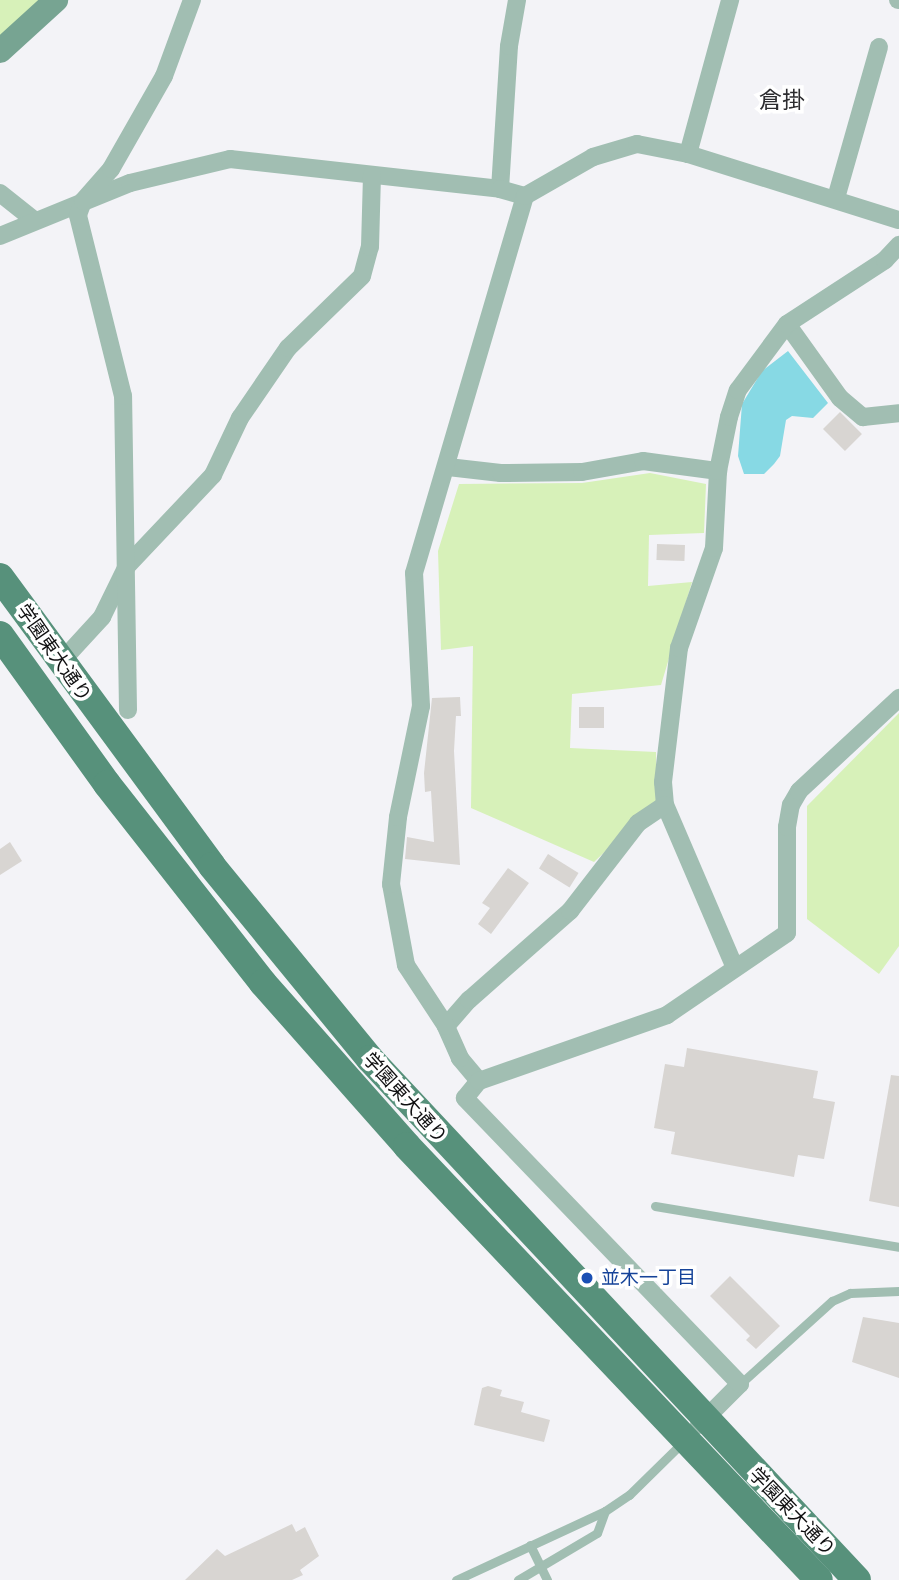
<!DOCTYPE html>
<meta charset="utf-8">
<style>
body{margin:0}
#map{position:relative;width:899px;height:1580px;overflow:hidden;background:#f3f3f7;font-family:"PT Sans","Noto Sans JP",sans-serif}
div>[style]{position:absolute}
.green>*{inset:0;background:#d7f1b9}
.water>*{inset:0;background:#87d9e4}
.building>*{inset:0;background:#d8d5d2;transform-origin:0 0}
.lane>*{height:9px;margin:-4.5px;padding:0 4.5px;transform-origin:4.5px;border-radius:4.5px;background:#a1beb2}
.street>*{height:18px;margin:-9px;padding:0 9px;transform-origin:9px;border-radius:9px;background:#a1beb2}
.secondary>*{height:24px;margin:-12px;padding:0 12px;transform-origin:12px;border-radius:12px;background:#77a492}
.primary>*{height:28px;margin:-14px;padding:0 14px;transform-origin:14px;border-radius:14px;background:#57917b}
.dots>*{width:19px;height:19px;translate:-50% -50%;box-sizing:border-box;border:4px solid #fff;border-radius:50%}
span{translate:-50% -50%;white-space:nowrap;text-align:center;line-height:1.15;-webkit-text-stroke:7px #fff;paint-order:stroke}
.street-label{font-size:19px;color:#101011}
.transit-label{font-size:19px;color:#164399}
.left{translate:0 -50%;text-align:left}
.quarter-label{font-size:23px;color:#2d2d30}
</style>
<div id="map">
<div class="green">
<i style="clip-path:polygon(0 0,44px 0,0 37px)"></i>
<i style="clip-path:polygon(650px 473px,706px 484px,704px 533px,649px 535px,648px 586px,692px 582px,661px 685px,572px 694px,570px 748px,656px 752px,657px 802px,594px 862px,471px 808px,473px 646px,441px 650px,438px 551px,459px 484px,582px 483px)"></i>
<i style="clip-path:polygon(899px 713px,899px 946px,879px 974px,807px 919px,807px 806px)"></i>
</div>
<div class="water">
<i style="clip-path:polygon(788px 351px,828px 403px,813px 418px,792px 416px,786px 420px,780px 456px,774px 464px,764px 474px,744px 474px,738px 456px,742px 404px,762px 371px)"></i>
</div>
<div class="building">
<i style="left:840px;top:412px;width:31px;height:24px;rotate:45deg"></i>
<i style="left:657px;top:544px;width:28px;height:16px;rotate:2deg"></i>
<i style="clip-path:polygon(460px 697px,461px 716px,456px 716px,454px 751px,460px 865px,405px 859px,407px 837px,434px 842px,431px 791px,425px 792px,424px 773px,432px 698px)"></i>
<i style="left:579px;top:707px;width:25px;height:21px"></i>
<i style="clip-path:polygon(10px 842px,22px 861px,0 875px,0 849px)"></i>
<i style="left:548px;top:854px;width:36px;height:17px;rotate:32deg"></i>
<i style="clip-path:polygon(508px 868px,529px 883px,491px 934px,478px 924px,490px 908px,482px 903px)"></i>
<i style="clip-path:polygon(687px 1048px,818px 1071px,813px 1098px,835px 1102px,824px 1159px,798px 1155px,794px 1177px,671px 1154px,675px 1132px,654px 1128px,665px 1064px,684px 1067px)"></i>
<i style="clip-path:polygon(891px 1075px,899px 1076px,899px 1207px,869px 1201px)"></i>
<i style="clip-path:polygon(730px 1276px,780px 1326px,756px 1349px,746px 1340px,750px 1336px,710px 1296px)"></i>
<i style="clip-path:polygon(863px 1317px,899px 1323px,899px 1378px,852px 1362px)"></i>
<i style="clip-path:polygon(488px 1386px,502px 1390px,500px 1396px,524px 1402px,521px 1412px,550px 1420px,544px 1442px,474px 1425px,482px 1388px)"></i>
<i style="clip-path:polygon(292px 1524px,296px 1532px,305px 1527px,319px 1556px,300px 1570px,303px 1575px,292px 1580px,185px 1580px,217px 1549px,225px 1556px)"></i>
</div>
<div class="lane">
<i style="left:655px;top:1206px;width:247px;rotate:9.5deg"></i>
<i style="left:740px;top:1384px;width:124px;rotate:-42.1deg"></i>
<i style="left:832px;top:1301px;width:20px;rotate:-24deg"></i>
<i style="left:850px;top:1293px;width:49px;rotate:-2.3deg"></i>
<i style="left:605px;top:1511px;width:29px;rotate:-34deg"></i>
<i style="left:629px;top:1495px;width:74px;rotate:-44.5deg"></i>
<i style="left:530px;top:1545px;width:39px;rotate:64deg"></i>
<i style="left:456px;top:1580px;width:164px;rotate:-24.8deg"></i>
<i style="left:605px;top:1511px;width:23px;rotate:110deg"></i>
<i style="left:597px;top:1533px;width:92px;rotate:149.3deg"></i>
</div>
<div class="street">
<i style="left:898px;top:0;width:1px"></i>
<i style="left:688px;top:154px;width:160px;rotate:-74.7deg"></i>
<i style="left:500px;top:189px;width:143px;rotate:-86.4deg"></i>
<i style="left:509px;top:46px;width:47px;rotate:-80.1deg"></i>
<i style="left:0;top:193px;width:43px;rotate:38.5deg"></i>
<i style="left:836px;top:198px;width:157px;rotate:-74.1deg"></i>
<i style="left:0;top:236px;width:140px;rotate:-22.2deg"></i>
<i style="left:130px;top:183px;width:103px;rotate:-13.5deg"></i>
<i style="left:230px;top:159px;width:272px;rotate:6.3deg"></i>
<i style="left:500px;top:189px;width:26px;rotate:16deg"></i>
<i style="left:787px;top:324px;width:91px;rotate:54.4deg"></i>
<i style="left:840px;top:398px;width:30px;rotate:40deg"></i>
<i style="left:863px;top:417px;width:36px;rotate:-6deg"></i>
<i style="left:448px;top:467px;width:53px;rotate:6.5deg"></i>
<i style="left:501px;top:473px;width:81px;rotate:-0.7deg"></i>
<i style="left:582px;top:472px;width:62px;rotate:-10.2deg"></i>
<i style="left:643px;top:461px;width:76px;rotate:7.6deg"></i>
<i style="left:59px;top:664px;width:64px;rotate:-47.5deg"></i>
<i style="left:102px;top:617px;width:57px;rotate:-63.9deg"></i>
<i style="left:127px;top:566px;width:125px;rotate:-46.6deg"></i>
<i style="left:213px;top:475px;width:63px;rotate:-64.7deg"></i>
<i style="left:240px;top:418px;width:85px;rotate:-55.6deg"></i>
<i style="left:288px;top:348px;width:103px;rotate:-44.2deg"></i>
<i style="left:362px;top:276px;width:30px;rotate:-75deg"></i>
<i style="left:370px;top:247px;width:72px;rotate:-88.4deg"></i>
<i style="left:128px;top:710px;width:314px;rotate:-90.9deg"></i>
<i style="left:123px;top:396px;width:187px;rotate:-104deg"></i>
<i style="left:78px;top:215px;width:15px;rotate:-70deg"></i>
<i style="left:83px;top:201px;width:43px;rotate:-48.8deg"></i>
<i style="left:111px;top:169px;width:107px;rotate:-60.3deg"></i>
<i style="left:164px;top:76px;width:81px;rotate:-69.8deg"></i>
<i style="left:735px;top:968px;width:177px;rotate:-113.2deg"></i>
<i style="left:665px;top:805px;width:23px;rotate:-95deg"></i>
<i style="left:663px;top:782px;width:135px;rotate:-83.2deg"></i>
<i style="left:679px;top:648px;width:106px;rotate:-70.7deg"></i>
<i style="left:714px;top:548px;width:77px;rotate:-87deg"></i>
<i style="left:718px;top:471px;width:55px;rotate:-78.5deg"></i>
<i style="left:729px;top:417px;width:28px;rotate:-72deg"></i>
<i style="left:738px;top:390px;width:82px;rotate:-53.4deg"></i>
<i style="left:787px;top:324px;width:117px;rotate:-33.1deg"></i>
<i style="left:885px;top:260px;width:21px;rotate:-47deg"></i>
<i style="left:446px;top:1026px;width:35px;rotate:-49deg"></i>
<i style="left:469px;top:1000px;width:135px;rotate:-41.4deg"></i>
<i style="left:570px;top:911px;width:111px;rotate:-52.3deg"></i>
<i style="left:638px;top:823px;width:32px;rotate:-34deg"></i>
<i style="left:479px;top:1081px;width:30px;rotate:-130deg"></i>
<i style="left:460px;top:1058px;width:35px;rotate:-114deg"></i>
<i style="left:446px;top:1026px;width:73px;rotate:-123.3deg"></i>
<i style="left:406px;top:965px;width:82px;rotate:-100.5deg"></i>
<i style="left:391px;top:884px;width:67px;rotate:-84deg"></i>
<i style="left:398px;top:817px;width:113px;rotate:-78.3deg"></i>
<i style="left:421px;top:706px;width:133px;rotate:-93deg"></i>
<i style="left:414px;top:573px;width:393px;rotate:-73.6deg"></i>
<i style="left:525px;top:196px;width:78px;rotate:-29.8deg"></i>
<i style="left:593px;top:157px;width:46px;rotate:-16.5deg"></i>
<i style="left:637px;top:144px;width:52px;rotate:11.1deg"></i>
<i style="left:688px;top:154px;width:221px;rotate:17.4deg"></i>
<i style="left:699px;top:1425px;width:58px;rotate:-45deg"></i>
<i style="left:740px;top:1384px;width:397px;rotate:-133.9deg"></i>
<i style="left:465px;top:1098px;width:22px;rotate:-51deg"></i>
<i style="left:479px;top:1081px;width:199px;rotate:-19.3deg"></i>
<i style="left:667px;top:1015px;width:145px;rotate:-34.3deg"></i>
<i style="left:787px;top:933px;width:106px;rotate:-90deg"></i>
<i style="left:787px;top:827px;width:22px;rotate:-80deg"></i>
<i style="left:791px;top:805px;width:16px;rotate:-60deg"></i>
<i style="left:799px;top:791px;width:137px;rotate:-42.9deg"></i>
</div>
<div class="secondary">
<i style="left:0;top:51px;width:76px;rotate:-42.3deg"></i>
</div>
<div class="primary">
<i style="left:0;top:577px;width:358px;rotate:53.7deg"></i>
<i style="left:212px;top:866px;width:249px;rotate:50.7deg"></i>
<i style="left:370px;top:1059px;width:713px;rotate:46.93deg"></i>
<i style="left:0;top:635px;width:183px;rotate:54.3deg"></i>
<i style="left:107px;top:784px;width:253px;rotate:51.9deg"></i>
<i style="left:263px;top:983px;width:217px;rotate:48.5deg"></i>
<i style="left:407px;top:1146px;width:598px;rotate:46.49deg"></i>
</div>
<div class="dots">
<i style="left:587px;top:1278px;background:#1a4fb4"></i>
</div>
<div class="street-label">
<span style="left:54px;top:653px;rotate:55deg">学園東大通り</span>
<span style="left:405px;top:1098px;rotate:48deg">学園東大通り</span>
<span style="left:792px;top:1512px;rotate:46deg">学園東大通り</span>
</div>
<div class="transit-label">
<span class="left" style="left:601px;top:1278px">並木一丁目</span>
</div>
<div class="quarter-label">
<span style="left:782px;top:100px">倉掛</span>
</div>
</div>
